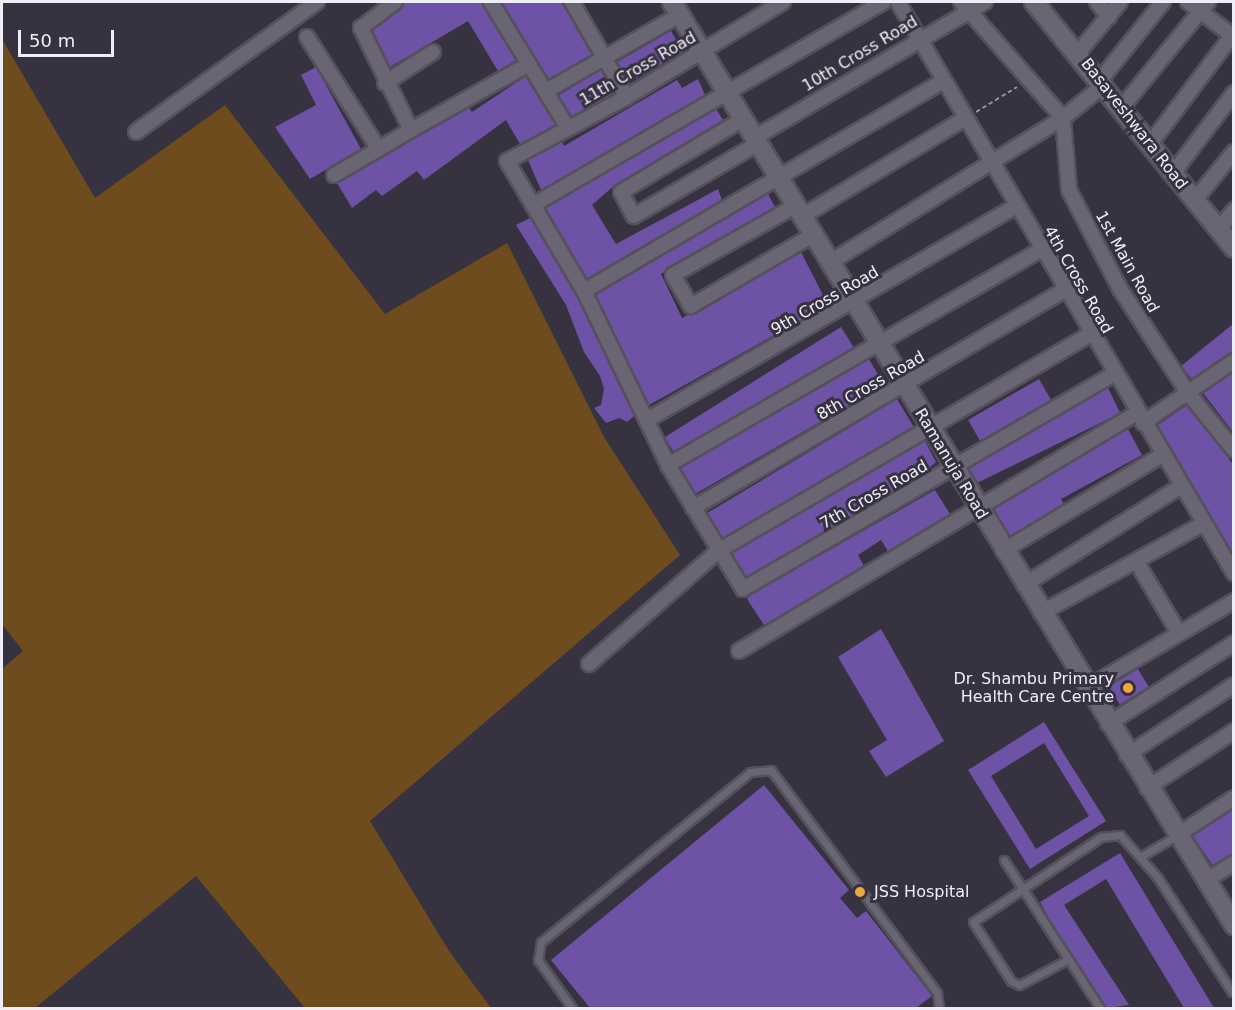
<!DOCTYPE html>
<style>
body{margin:0}
#map{position:relative;width:1235px;height:1010px;overflow:hidden;background:#36323f;font-family:"DejaVu Sans",sans-serif}
div>[style]{position:absolute}
.green>*{inset:0;background:#6e4c1d}
.building>*{inset:0;background:#6e52a5;transform-origin:0 0}
.path>*{height:2px;margin-top:-1px;transform-origin:0;background:repeating-linear-gradient(90deg,#9996a0 0 4.5px,transparent 0 7.5px)}
.roads{filter:drop-shadow(2px 0 #54515b) drop-shadow(-2px 0 #54515b) drop-shadow(0 2px #54515b) drop-shadow(0 -2px #54515b)}
.service>*{height:7px;margin:-3.5px;padding:0 3.5px;transform-origin:3.5px;border-radius:3.5px;background:#696573}
.minor>*{height:14px;margin:-7px;padding:0 7px;transform-origin:7px;border-radius:7px;background:#696573}
.tertiary>*{height:18px;margin:-9px;padding:0 9px;transform-origin:9px;border-radius:9px;background:#696573}
.dots>*{width:16px;height:16px;translate:-50% -50%;box-sizing:border-box;border:3px solid #36323f;border-radius:50%}
span{translate:-50% -50%;white-space:nowrap;text-align:center;line-height:1.15;-webkit-text-stroke:6px #36323f;paint-order:stroke}
.street-label{font-size:16px;color:#efedf5}
.poi-label{font-size:16px;color:#efedf5}
.right{translate:-100% -50%;text-align:right}
.left{translate:0 -50%;text-align:left}
.frame{position:absolute;inset:0;border:3px solid #efedf5;pointer-events:none}
.scale{position:absolute;left:18px;top:30px;width:96px;height:27px;box-sizing:border-box;border:3px solid #efedf5;border-top:0;padding-left:8px;font-size:18px;line-height:21px;white-space:nowrap;color:#efedf5;-webkit-text-stroke:4px #36323f;paint-order:stroke}
</style>
<div id="map">
<div class="green">
<i style="clip-path:polygon(2px 39px,95px 198px,225px 105px,385px 314px,507px 243px,604px 437px,680px 555px,370px 821px,449px 951px,491px 1008px,305px 1008px,196px 876px,35px 1008px,2px 1008px,2px 669px,23px 651px,2px 624px)"></i>
</div>
<div class="building">
<i style="clip-path:polygon(404px 2px,482px 2px,516px 60px,498px 71px,468px 21px,390px 67px,372px 31px)"></i>
<i style="clip-path:polygon(501px 2px,561px 2px,592px 55px,549px 79px)"></i>
<i style="left:671px;top:31px;width:24px;height:62px;rotate:60deg"></i>
<i style="clip-path:polygon(316px 67px,361px 149px,310px 179px,275px 127px,316px 105px,301px 75px)"></i>
<i style="left:601px;top:70px;width:27px;height:49px;rotate:59deg"></i>
<i style="clip-path:polygon(526px 76px,556px 125px,520px 144px,506px 120px,424px 180px,417px 171px,382px 196px,376px 190px,352px 208px,337px 183px,469px 108px,472px 112px)"></i>
<i style="clip-path:polygon(698px 79px,705px 95px,541px 190px,528px 160px,562px 142px,564px 146px,677px 80px,682px 88px)"></i>
<i style="clip-path:polygon(716px 109px,723px 120px,616px 184px,592px 205px,616px 244px,718px 189px,722px 200px,587px 279px,546px 208px)"></i>
<i style="clip-path:polygon(768px 194px,775px 207px,661px 274px,682px 318px,801px 252px,828px 305px,649px 405px,596px 295px)"></i>
<i style="clip-path:polygon(530px 218px,576px 295px,634px 416px,627px 422px,619px 418px,606px 423px,594px 408px,601px 405px,604px 389px,600px 376px,584px 352px,566px 305px,516px 225px)"></i>
<i style="clip-path:polygon(1233px 324px,1233px 352px,1192px 379px,1181px 366px)"></i>
<i style="left:841px;top:327px;width:25px;height:208px;rotate:58deg"></i>
<i style="left:869px;top:359px;width:30px;height:218px;rotate:60deg"></i>
<i style="clip-path:polygon(1233px 372px,1233px 432px,1203px 393px)"></i>
<i style="left:1039px;top:379px;width:24px;height:82px;rotate:60deg"></i>
<i style="left:1108px;top:388px;width:28px;height:160px;rotate:64deg"></i>
<i style="left:897px;top:399px;width:33px;height:221px;rotate:59deg"></i>
<i style="clip-path:polygon(1187px 405px,1233px 464px,1233px 554px,1158px 425px)"></i>
<i style="clip-path:polygon(1128px 429px,1142px 455px,1061px 499px,1064px 504px,1010px 536px,994px 509px)"></i>
<i style="clip-path:polygon(925px 441px,936px 462px,919px 477px,746px 577px,732px 553px)"></i>
<i style="clip-path:polygon(935px 490px,950px 514px,888px 551px,881px 540px,858px 555px,864px 566px,764px 625px,747px 599px,752px 594px)"></i>
<i style="clip-path:polygon(881px 629px,944px 741px,886px 777px,869px 751px,887px 740px,838px 657px)"></i>
<i style="left:1138px;top:669px;width:21px;height:34px;rotate:59deg"></i>
<i style="clip-path:polygon(evenodd,1044px 722px,1106px 821px,1030px 869px,968px 770px,1044px 722px,1044px 743px,1089px 816px,1036px 849px,991px 776px,1044px 743px)"></i>
<i style="clip-path:polygon(764px 785px,849px 890px,840px 898px,857px 918px,866px 911px,932px 996px,916px 1008px,590px 1008px,551px 960px)"></i>
<i style="clip-path:polygon(1233px 809px,1233px 854px,1213px 866px,1193px 836px)"></i>
<i style="clip-path:polygon(1120px 853px,1214px 1008px,1184px 1008px,1106px 879px,1064px 905px,1129px 1005px,1107px 1008px,1051px 922px,1040px 902px)"></i>
</div>
<div class="path">
<i style="left:976px;top:112px;width:48px;rotate:-31.4deg"></i>
</div>
<div class="roads">
<div class="service">
<i style="left:1140px;top:857px;width:42px;rotate:-30.3deg"></i>
<i style="left:1004px;top:860px;width:176px;rotate:57deg"></i>
<i style="left:1065px;top:961px;width:52px;rotate:152.4deg"></i>
<i style="left:1019px;top:985px;width:9px;rotate:-153deg"></i>
<i style="left:1011px;top:981px;width:70px;rotate:-122.8deg"></i>
<i style="left:973px;top:922px;width:154px;rotate:-33.6deg"></i>
<i style="left:1101px;top:837px;width:19px;rotate:-6deg"></i>
<i style="left:1120px;top:835px;width:57px;rotate:48.5deg"></i>
<i style="left:1158px;top:878px;width:136px;rotate:57deg"></i>
<i style="left:572px;top:1008px;width:59px;rotate:-125.3deg"></i>
<i style="left:538px;top:960px;width:18px;rotate:-81deg"></i>
<i style="left:541px;top:942px;width:269px;rotate:-39.1deg"></i>
<i style="left:750px;top:772px;width:21px;rotate:-5deg"></i>
<i style="left:771px;top:770px;width:278px;rotate:53.3deg"></i>
<i style="left:937px;top:993px;width:15px;rotate:82deg"></i>
</div>
<div class="minor">
<i style="left:491px;top:2px;width:148px;rotate:58.6deg"></i>
<i style="left:572px;top:2px;width:110px;rotate:59.9deg"></i>
<i style="left:783px;top:2px;width:183px;rotate:148.7deg"></i>
<i style="left:627px;top:97px;width:136px;rotate:151.9deg"></i>
<i style="left:507px;top:161px;width:151px;rotate:59.4deg"></i>
<i style="left:584px;top:291px;width:193px;rotate:64.2deg"></i>
<i style="left:668px;top:465px;width:145px;rotate:58.8deg"></i>
<i style="left:743px;top:589px;width:429px;rotate:-30.1deg"></i>
<i style="left:898px;top:2px;width:663px;rotate:59.53deg"></i>
<i style="left:1097px;top:2px;width:19px;rotate:51deg"></i>
<i style="left:1188px;top:2px;width:58px;rotate:37.3deg"></i>
<i style="left:307px;top:37px;width:133px;rotate:57.3deg"></i>
<i style="left:379px;top:149px;width:37px;rotate:-31deg"></i>
<i style="left:411px;top:130px;width:114px;rotate:-116.1deg"></i>
<i style="left:361px;top:28px;width:43px;rotate:-37.4deg"></i>
<i style="left:1078px;top:53px;width:66px;rotate:-50.5deg"></i>
<i style="left:1101px;top:79px;width:99px;rotate:-51.2deg"></i>
<i style="left:385px;top:83px;width:57px;rotate:-32.9deg"></i>
<i style="left:1105px;top:84px;width:54px;rotate:141deg"></i>
<i style="left:1063px;top:118px;width:72px;rotate:85.2deg"></i>
<i style="left:1069px;top:190px;width:111px;rotate:62.7deg"></i>
<i style="left:1120px;top:289px;width:126px;rotate:56.7deg"></i>
<i style="left:1189px;top:394px;width:72px;rotate:51.2deg"></i>
<i style="left:546px;top:91px;width:154px;rotate:-29.6deg"></i>
<i style="left:1122px;top:107px;width:136px;rotate:-50.7deg"></i>
<i style="left:743px;top:119px;width:142px;rotate:149.1deg"></i>
<i style="left:621px;top:192px;width:27px;rotate:62deg"></i>
<i style="left:634px;top:216px;width:143px;rotate:-30.3deg"></i>
<i style="left:411px;top:130px;width:135px;rotate:-29.2deg"></i>
<i style="left:136px;top:132px;width:223px;rotate:-35.7deg"></i>
<i style="left:754px;top:138px;width:268px;rotate:-30.5deg"></i>
<i style="left:1150px;top:144px;width:139px;rotate:-52.9deg"></i>
<i style="left:1173px;top:173px;width:101px;rotate:-52.7deg"></i>
<i style="left:334px;top:175px;width:52px;rotate:-30deg"></i>
<i style="left:1194px;top:201px;width:63px;rotate:-50.8deg"></i>
<i style="left:533px;top:205px;width:405px;rotate:-30.1deg"></i>
<i style="left:795px;top:206px;width:140px;rotate:150.5deg"></i>
<i style="left:673px;top:275px;width:36px;rotate:60deg"></i>
<i style="left:691px;top:306px;width:141px;rotate:-30.2deg"></i>
<i style="left:801px;top:217px;width:192px;rotate:-31deg"></i>
<i style="left:1218px;top:230px;width:26px;rotate:-51deg"></i>
<i style="left:829px;top:263px;width:275px;rotate:-31.8deg"></i>
<i style="left:1063px;top:118px;width:154px;rotate:-131.3deg"></i>
<i style="left:584px;top:291px;width:415px;rotate:-30.3deg"></i>
<i style="left:647px;top:420px;width:427px;rotate:-30.1deg"></i>
<i style="left:1143px;top:423px;width:110px;rotate:-34.3deg"></i>
<i style="left:668px;top:465px;width:431px;rotate:-30deg"></i>
<i style="left:693px;top:508px;width:431px;rotate:-30.4deg"></i>
<i style="left:1003px;top:551px;width:186px;rotate:-31.1deg"></i>
<i style="left:1136px;top:561px;width:84px;rotate:59.2deg"></i>
<i style="left:1024px;top:585px;width:186px;rotate:-32.2deg"></i>
<i style="left:1041px;top:613px;width:185px;rotate:-28.8deg"></i>
<i style="left:739px;top:651px;width:464px;rotate:-30.9deg"></i>
<i style="left:589px;top:664px;width:171px;rotate:-41.2deg"></i>
<i style="left:718px;top:551px;width:432px;rotate:-30.2deg"></i>
<i style="left:1087px;top:688px;width:171px;rotate:-30.6deg"></i>
<i style="left:1108px;top:724px;width:150px;rotate:-32.7deg"></i>
<i style="left:1127px;top:755px;width:128px;rotate:-33.2deg"></i>
<i style="left:1147px;top:788px;width:104px;rotate:-33.2deg"></i>
<i style="left:1176px;top:836px;width:69px;rotate:-33.2deg"></i>
<i style="left:1205px;top:881px;width:34px;rotate:-32deg"></i>
</div>
<div class="tertiary">
<i style="left:672px;top:2px;width:1081px;rotate:58.66deg"></i>
<i style="left:1034px;top:2px;width:317px;rotate:50.9deg"></i>
</div>
</div>
<div class="dots">
<i style="left:1128px;top:688px;background:#efa73e"></i>
<i style="left:860px;top:892px;background:#efa73e"></i>
</div>
<div class="street-label">
<span style="left:860px;top:54px;rotate:-31deg">10th Cross Road</span>
<span style="left:638px;top:69px;rotate:-30deg">11th Cross Road</span>
<span style="left:1134px;top:124px;rotate:52deg">Basaveshwara Road</span>
<span style="left:1127px;top:262px;rotate:61deg">1st Main Road</span>
<span style="left:1078px;top:280px;rotate:60deg">4th Cross Road</span>
<span style="left:825px;top:301px;rotate:-30deg">9th Cross Road</span>
<span style="left:871px;top:386px;rotate:-30deg">8th Cross Road</span>
<span style="left:951px;top:464px;rotate:59deg">Ramanuja Road</span>
<span style="left:874px;top:495px;rotate:-30deg">7th Cross Road</span>
</div>
<div class="poi-label">
<span class="right" style="left:1114px;top:688px">Dr. Shambu Primary<br>Health Care Centre</span>
<span class="left" style="left:874px;top:892px">JSS Hospital</span>
</div>
<div class="frame"></div>
<div class="scale">50 m</div>
</div>
